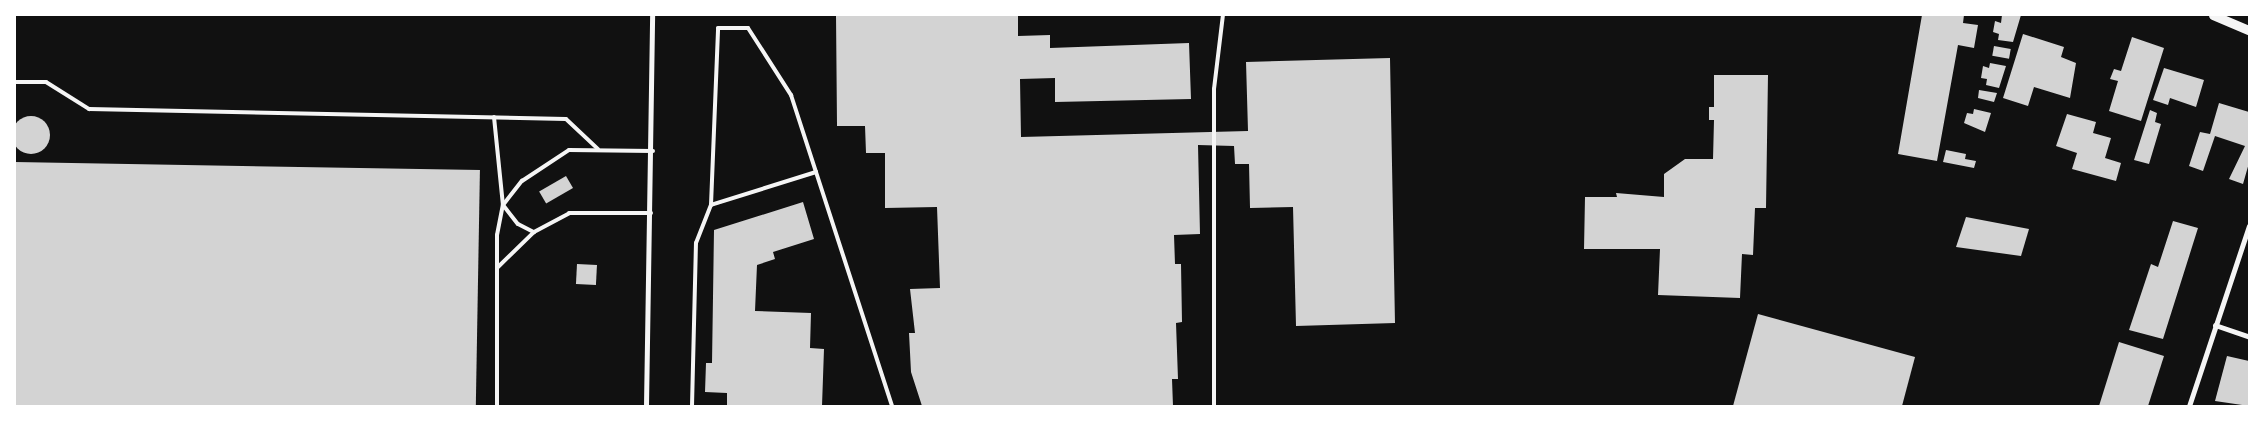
<!DOCTYPE html>
<style>
body{margin:0}
#map{position:relative;width:2264px;height:421px;overflow:hidden;background:#111;font-family:Bitter,serif}
div>[style]{position:absolute}
.building>*{inset:0;background:#d3d3d3;transform-origin:0 0}
.round{border-radius:50%}
.service>*{height:4px;margin:-2px;padding:0 2px;transform-origin:2px;border-radius:2px;background:#f5f5f5}
.minor>*{height:5px;margin:-2.5px;padding:0 2.5px;transform-origin:2.5px;border-radius:2.5px;background:#f5f5f5}
.tertiary>*{height:9px;margin:-4.5px;padding:0 4.5px;transform-origin:4.5px;border-radius:4.5px;background:#f5f5f5}
span{translate:-50% -50%;white-space:nowrap;text-align:center;line-height:1.15;-webkit-text-stroke:5px #fff;paint-order:stroke}
.frame{position:absolute;inset:0;border:16px solid #fff;pointer-events:none}
</style>
<div id="map">
<div class="building">
<i style="clip-path:polygon(836px 15px,1018px 15px,1018px 36px,1050px 35px,1050px 48px,1189px 43px,1191px 99px,1055px 102px,1055px 78px,1020px 79px,1021px 137px,1248px 131px,1246px 62px,1390px 58px,1395px 323px,1296px 326px,1293px 207px,1250px 208px,1249px 164px,1235px 164px,1234px 146px,1198px 145px,1200px 234px,1174px 235px,1175px 264px,1181px 264px,1182px 322px,1176px 323px,1178px 379px,1172px 379px,1173px 406px,922px 406px,911px 372px,909px 333px,915px 333px,910px 289px,940px 288px,937px 207px,885px 208px,885px 153px,866px 153px,865px 126px,837px 126px)"></i>
<i style="clip-path:polygon(1922px 15px,1964px 15px,1963px 23px,1978px 25px,1974px 48px,1958px 45px,1937px 161px,1898px 154px)"></i>
<i style="clip-path:polygon(2002px 15px,2021px 15px,2013px 42px,1998px 40px,1999px 34px,1993px 32px,1995px 21px,2001px 23px)"></i>
<i style="clip-path:polygon(2023px 34px,2064px 47px,2061px 57px,2076px 63px,2070px 98px,2034px 87px,2028px 106px,2003px 98px)"></i>
<i style="clip-path:polygon(2132px 37px,2164px 48px,2141px 121px,2109px 111px,2118px 81px,2110px 79px,2114px 69px,2121px 71px)"></i>
<i style="left:1994px;top:46px;width:17px;height:10px;rotate:10deg"></i>
<i style="clip-path:polygon(1990px 63px,2006px 66px,1999px 88px,1986px 85px,1987px 79px,1981px 78px,1983px 66px,1989px 68px)"></i>
<i style="clip-path:polygon(2164px 68px,2204px 80px,2196px 107px,2170px 98px,2168px 105px,2153px 100px)"></i>
<i style="clip-path:polygon(1714px 75px,1768px 75px,1766px 208px,1755px 208px,1753px 255px,1742px 254px,1740px 298px,1658px 295px,1660px 249px,1584px 249px,1585px 197px,1617px 197px,1616px 193px,1664px 197px,1664px 174px,1685px 159px,1713px 159px,1714px 120px,1709px 120px,1709px 107px,1714px 107px)"></i>
<i style="clip-path:polygon(1979px 90px,1997px 93px,1994px 102px,1978px 98px)"></i>
<i style="clip-path:polygon(2219px 103px,2249px 112px,2249px 163px,2243px 184px,2229px 179px,2245px 146px,2215px 136px,2203px 171px,2189px 166px,2200px 132px,2210px 134px)"></i>
<i style="clip-path:polygon(1974px 109px,1991px 113px,1985px 132px,1964px 123px,1967px 113px,1973px 114px)"></i>
<i style="clip-path:polygon(2150px 110px,2157px 113px,2155px 122px,2161px 124px,2149px 164px,2134px 160px)"></i>
<i style="clip-path:polygon(2067px 114px,2096px 122px,2093px 133px,2111px 138px,2105px 158px,2121px 163px,2116px 181px,2072px 169px,2077px 153px,2056px 146px)"></i>
<i class="round" style="left:12px;top:116px;width:38px;height:38px"></i>
<i style="clip-path:polygon(1946px 150px,1966px 154px,1965px 159px,1976px 161px,1974px 168px,1943px 162px)"></i>
<i style="left:15px;top:162px;width:465px;height:244px;rotate:1deg"></i>
<i style="left:566px;top:176px;width:14px;height:31px;rotate:60deg"></i>
<i style="clip-path:polygon(803px 202px,814px 239px,773px 252px,775px 259px,757px 265px,755px 311px,811px 313px,810px 348px,824px 349px,822px 406px,727px 406px,727px 393px,705px 392px,706px 363px,712px 363px,714px 230px)"></i>
<i style="clip-path:polygon(1966px 217px,2029px 229px,2021px 256px,1956px 247px)"></i>
<i style="clip-path:polygon(2173px 221px,2198px 228px,2163px 339px,2129px 330px,2151px 264px,2158px 267px)"></i>
<i style="left:577px;top:264px;width:20px;height:20px;rotate:3deg"></i>
<i style="clip-path:polygon(1758px 314px,1915px 357px,1902px 406px,1733px 406px)"></i>
<i style="clip-path:polygon(2119px 342px,2164px 356px,2148px 406px,2099px 406px)"></i>
<i style="clip-path:polygon(2227px 356px,2249px 361px,2249px 406px,2215px 401px)"></i>
</div>
<div class="service">
<i style="left:15px;top:82px;width:31px"></i>
<i style="left:46px;top:82px;width:51px;rotate:32.1deg"></i>
<i style="left:89px;top:109px;width:477px;rotate:1.2deg"></i>
<i style="left:566px;top:119px;width:44px;rotate:43.2deg"></i>
<i style="left:494px;top:117px;width:88px;rotate:84.2deg"></i>
<i style="left:503px;top:205px;width:24px;rotate:52deg"></i>
<i style="left:518px;top:224px;width:18px;rotate:27deg"></i>
<i style="left:816px;top:172px;width:110px;rotate:162.6deg"></i>
<i style="left:711px;top:205px;width:177px;rotate:-87.7deg"></i>
<i style="left:718px;top:28px;width:30px"></i>
<i style="left:748px;top:28px;width:80px;rotate:57.3deg"></i>
<i style="left:791px;top:95px;width:81px;rotate:72deg"></i>
<i style="left:816px;top:172px;width:246px;rotate:72deg"></i>
<i style="left:498px;top:267px;width:50px;rotate:-44.2deg"></i>
<i style="left:534px;top:232px;width:40px;rotate:-28deg"></i>
<i style="left:569px;top:213px;width:82px"></i>
<i style="left:497px;top:406px;width:171px;rotate:-90deg"></i>
<i style="left:497px;top:235px;width:31px;rotate:-79deg"></i>
<i style="left:503px;top:205px;width:31px;rotate:-52deg"></i>
<i style="left:522px;top:181px;width:56px;rotate:-33.4deg"></i>
<i style="left:569px;top:150px;width:84px;rotate:0.7deg"></i>
<i style="left:692px;top:406px;width:163px;rotate:-88.6deg"></i>
<i style="left:696px;top:243px;width:41px;rotate:-68.5deg"></i>
<i style="left:1214px;top:406px;width:317px;rotate:-90deg"></i>
<i style="left:1214px;top:89px;width:75px;rotate:-83.1deg"></i>
</div>
<div class="minor">
<i style="left:2215px;top:325px;width:36px;rotate:19deg"></i>
<i style="left:646px;top:406px;width:391px;rotate:-89.1deg"></i>
<i style="left:2189px;top:406px;width:190px;rotate:-71.6deg"></i>
</div>
<div class="tertiary">
<i style="left:2213px;top:15px;width:39px;rotate:23deg"></i>
</div>
<div class="frame"></div>
</div>
